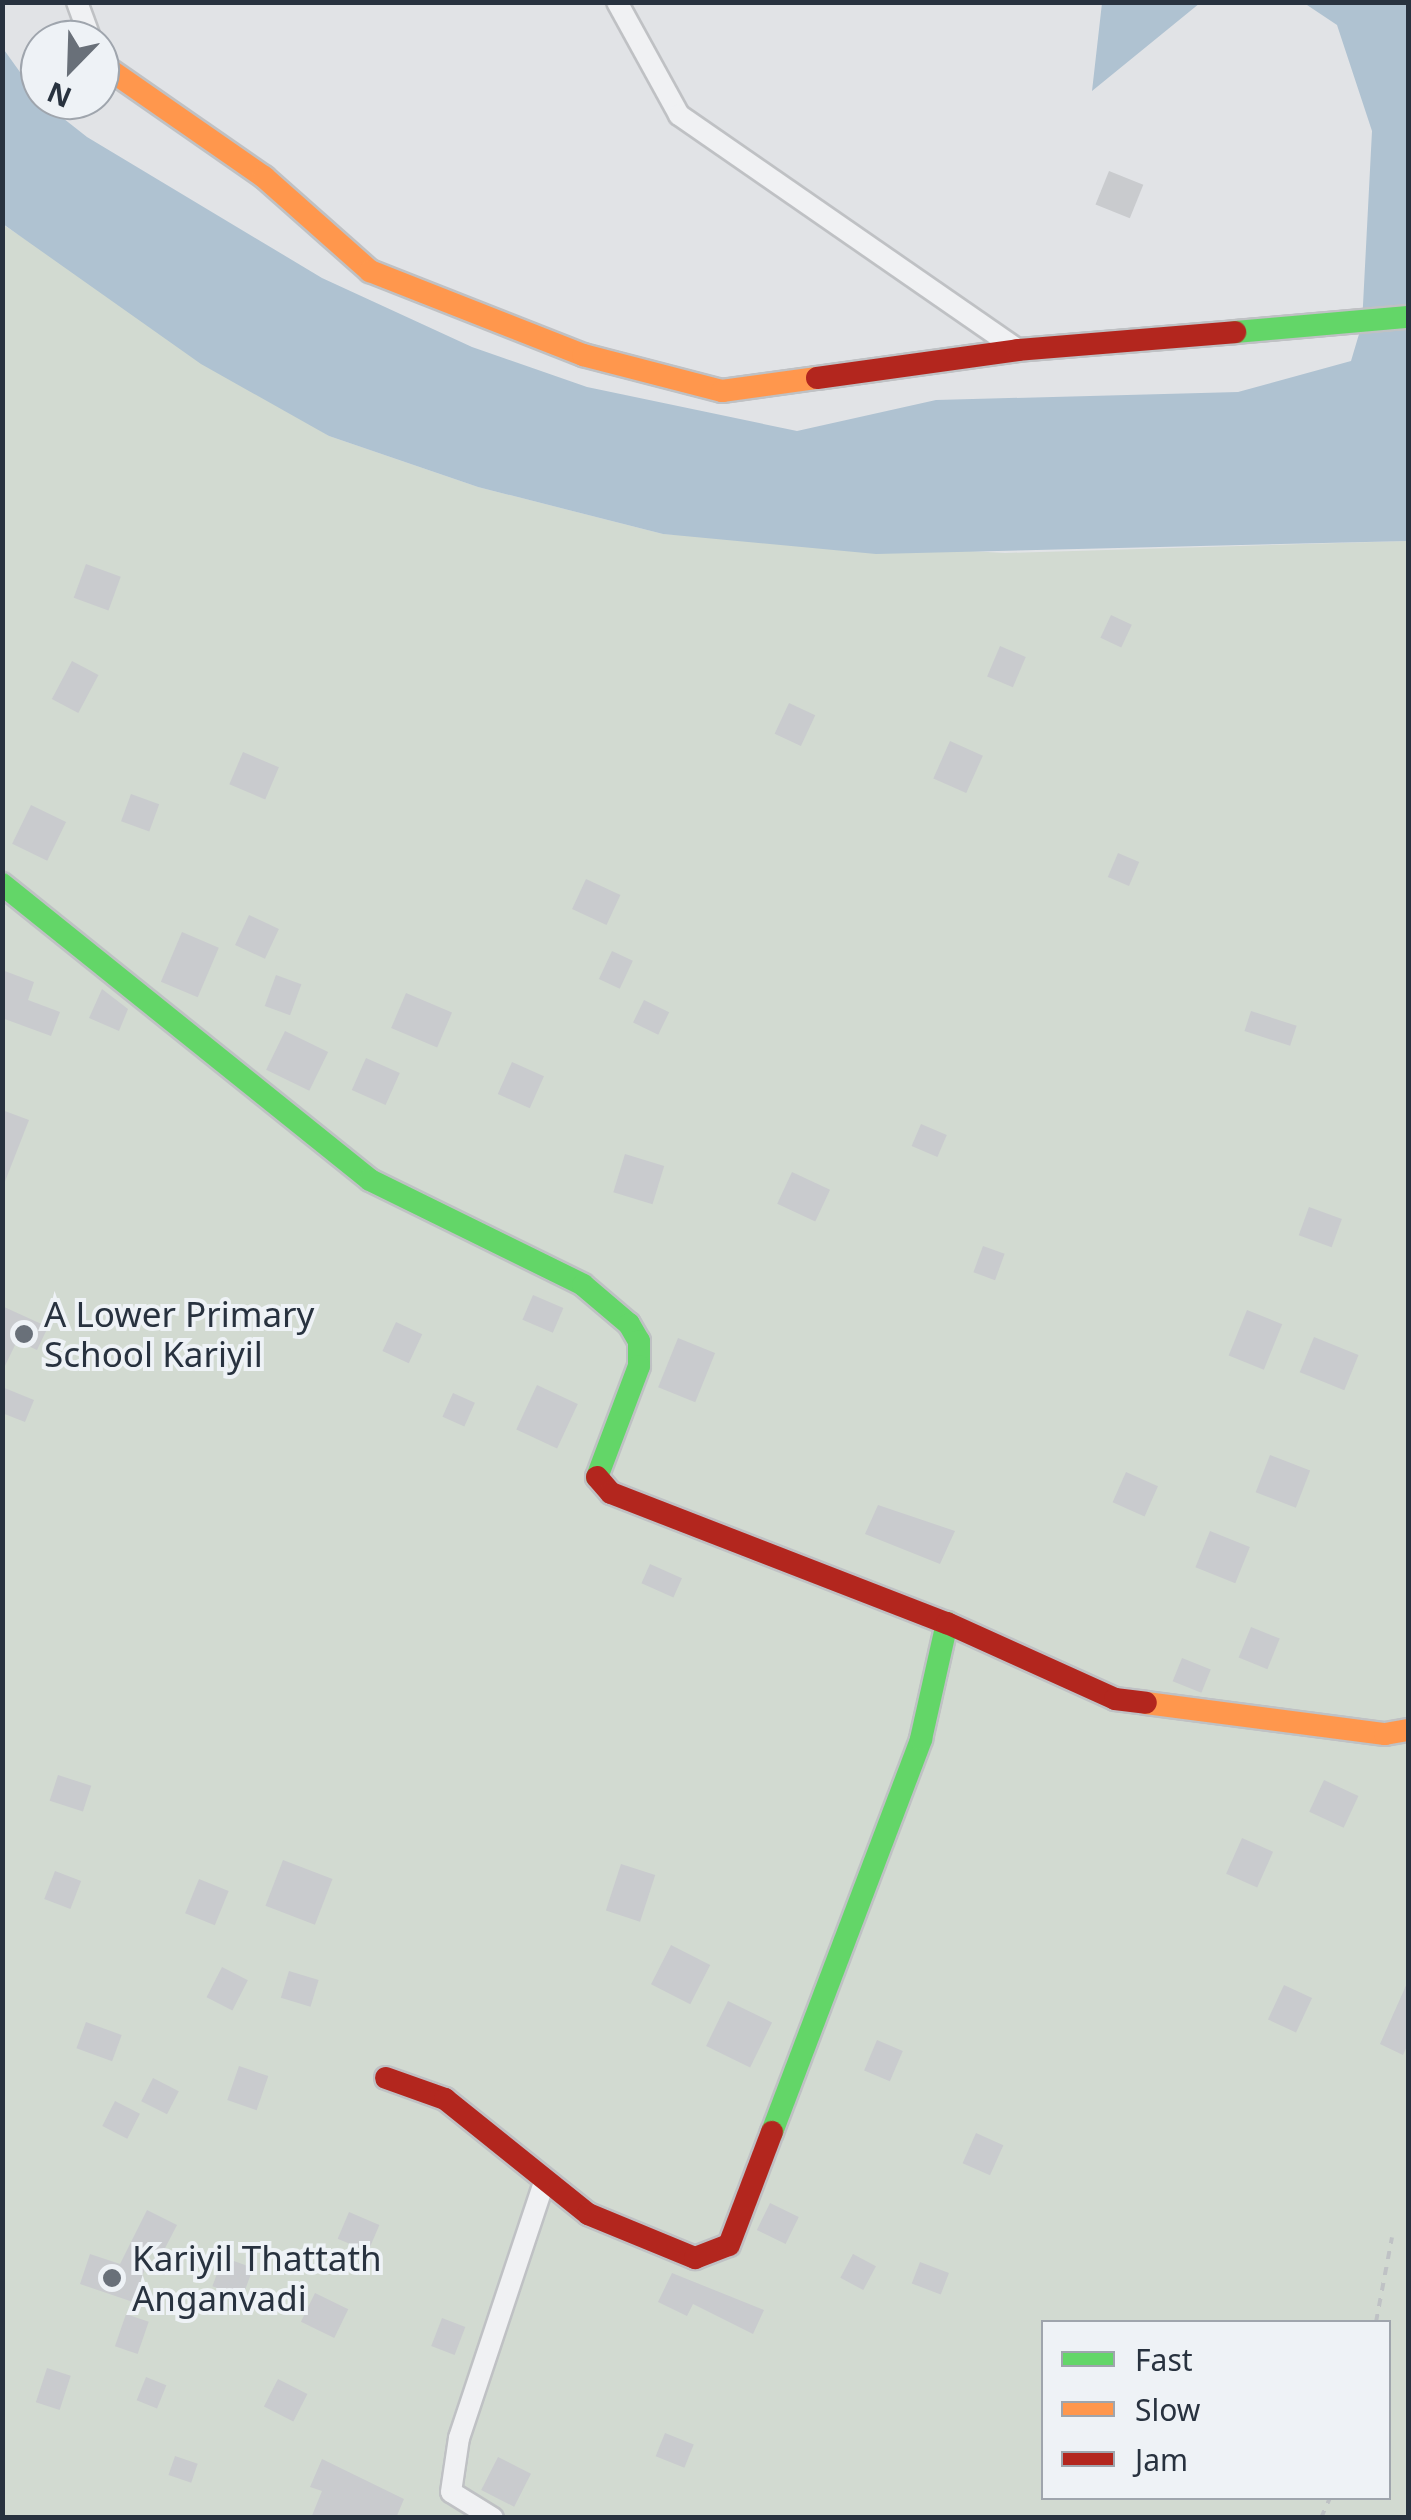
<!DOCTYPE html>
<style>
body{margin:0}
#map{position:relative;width:1411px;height:2520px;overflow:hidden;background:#e1e3e6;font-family:"Noto Sans",sans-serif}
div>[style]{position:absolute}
.green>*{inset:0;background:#d2dad1}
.water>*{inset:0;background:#afc2d1}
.building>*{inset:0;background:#c9cbce;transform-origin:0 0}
.path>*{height:4px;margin-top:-2px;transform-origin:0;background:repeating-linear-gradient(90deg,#bfc2c5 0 8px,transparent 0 16px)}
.roads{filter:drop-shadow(2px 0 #bfc1c4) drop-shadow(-2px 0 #bfc1c4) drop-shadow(0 2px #bfc1c4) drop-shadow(0 -2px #bfc1c4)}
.street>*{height:20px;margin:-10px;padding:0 10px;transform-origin:10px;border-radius:10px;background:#f0f1f3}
.fast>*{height:22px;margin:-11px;padding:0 11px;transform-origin:11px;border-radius:11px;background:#63d668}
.slow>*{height:22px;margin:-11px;padding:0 11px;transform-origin:11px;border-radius:11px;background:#ff974d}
.jam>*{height:22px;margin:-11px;padding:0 11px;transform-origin:11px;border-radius:11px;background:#b3261e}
.dots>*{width:28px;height:28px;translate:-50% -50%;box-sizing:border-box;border:5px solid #eef2f6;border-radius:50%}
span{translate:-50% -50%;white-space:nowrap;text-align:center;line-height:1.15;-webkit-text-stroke:8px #eef2f6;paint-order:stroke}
.poi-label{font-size:35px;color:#28323f}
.left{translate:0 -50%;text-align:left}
.frame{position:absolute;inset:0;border:5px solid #28323f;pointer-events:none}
.legend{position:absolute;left:1041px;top:2320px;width:350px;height:180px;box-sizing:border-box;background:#eef2f6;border:2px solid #9fa5ad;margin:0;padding:12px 18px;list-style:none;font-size:30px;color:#28323f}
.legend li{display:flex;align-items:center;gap:20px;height:50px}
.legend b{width:50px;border:2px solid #9fa5ad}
.north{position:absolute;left:20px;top:20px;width:100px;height:100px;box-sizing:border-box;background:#eef2f6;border:2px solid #9fa5ad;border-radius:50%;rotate:203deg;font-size:28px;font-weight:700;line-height:40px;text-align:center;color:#28323f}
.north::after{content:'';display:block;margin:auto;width:35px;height:45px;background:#697079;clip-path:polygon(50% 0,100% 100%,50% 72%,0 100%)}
</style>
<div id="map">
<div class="green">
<i style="clip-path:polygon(evenodd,2px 224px,329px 436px,478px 487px,663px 534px,1005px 553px,1408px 541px,1408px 2517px,3px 2517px,2px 224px,1044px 2322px,1388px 2322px,1388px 2498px,1044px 2498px,1044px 2322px)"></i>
</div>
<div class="water">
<i style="clip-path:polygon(1102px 3px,1102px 2px,1200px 3px,1092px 91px)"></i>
<i style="clip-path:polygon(1304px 3px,1408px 3px,1408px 541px,876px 554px,663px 534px,478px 487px,329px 436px,201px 364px,3px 224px,2px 47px,40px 100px,87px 137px,322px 278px,472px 347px,587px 387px,797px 431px,936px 400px,1238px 392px,1351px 361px,1362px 324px,1372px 131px,1337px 25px)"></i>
</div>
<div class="building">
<i style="left:1109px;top:171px;width:37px;height:36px;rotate:22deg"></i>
<i style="left:86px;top:564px;width:37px;height:36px;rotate:20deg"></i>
<i style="left:1111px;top:615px;width:23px;height:25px;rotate:25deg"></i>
<i style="left:1000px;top:646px;width:28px;height:33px;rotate:23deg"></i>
<i style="left:72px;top:661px;width:30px;height:43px;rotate:28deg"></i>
<i style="left:789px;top:703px;width:29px;height:34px;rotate:25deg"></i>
<i style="left:950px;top:741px;width:36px;height:41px;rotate:24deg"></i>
<i style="left:243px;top:752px;width:39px;height:35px;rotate:23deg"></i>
<i style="left:131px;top:794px;width:30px;height:29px;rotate:20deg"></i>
<i style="left:31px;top:805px;width:39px;height:43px;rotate:26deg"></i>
<i style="left:1118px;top:853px;width:23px;height:26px;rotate:23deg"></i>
<i style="left:586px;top:879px;width:38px;height:33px;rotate:25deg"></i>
<i style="left:249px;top:915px;width:33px;height:33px;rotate:25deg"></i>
<i style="left:182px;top:932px;width:40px;height:54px;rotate:23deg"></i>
<i style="left:612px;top:951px;width:23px;height:31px;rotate:25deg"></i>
<i style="clip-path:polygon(2px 970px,34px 982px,28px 1000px,60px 1012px,51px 1036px,2px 1018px)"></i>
<i style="left:276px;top:975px;width:27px;height:33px;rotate:20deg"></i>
<i style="clip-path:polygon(102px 989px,128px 1009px,119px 1031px,89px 1018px)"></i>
<i style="left:406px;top:993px;width:50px;height:38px;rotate:23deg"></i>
<i style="left:644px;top:1000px;width:28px;height:25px;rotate:26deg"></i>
<i style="left:1251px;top:1011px;width:48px;height:21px;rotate:18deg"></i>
<i style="left:285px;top:1031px;width:48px;height:43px;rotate:26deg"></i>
<i style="left:366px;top:1058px;width:37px;height:35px;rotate:24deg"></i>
<i style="left:512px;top:1062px;width:35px;height:35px;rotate:24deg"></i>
<i style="clip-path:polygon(2px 1110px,29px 1120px,4px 1184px,2px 1183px)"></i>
<i style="left:921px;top:1124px;width:28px;height:24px;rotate:23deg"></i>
<i style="left:625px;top:1154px;width:41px;height:40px;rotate:17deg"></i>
<i style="left:792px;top:1172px;width:42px;height:35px;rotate:25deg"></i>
<i style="left:1309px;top:1207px;width:35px;height:30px;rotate:20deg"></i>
<i style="left:983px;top:1246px;width:23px;height:28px;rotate:20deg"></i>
<i style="left:533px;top:1295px;width:33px;height:27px;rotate:23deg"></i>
<i style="clip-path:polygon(2px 1306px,48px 1327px,37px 1350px,17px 1341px,2px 1372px)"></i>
<i style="left:1247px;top:1310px;width:38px;height:49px;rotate:22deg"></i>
<i style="left:396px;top:1322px;width:29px;height:32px;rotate:25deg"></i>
<i style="left:1314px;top:1337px;width:48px;height:38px;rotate:22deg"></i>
<i style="left:678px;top:1338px;width:40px;height:53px;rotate:22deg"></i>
<i style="left:537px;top:1385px;width:45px;height:49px;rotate:25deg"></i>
<i style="clip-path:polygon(2px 1387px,34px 1400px,25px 1422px,2px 1413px)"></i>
<i style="left:453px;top:1393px;width:24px;height:26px;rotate:24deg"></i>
<i style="left:1270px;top:1455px;width:43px;height:40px;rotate:21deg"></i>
<i style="left:1126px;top:1472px;width:35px;height:33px;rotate:24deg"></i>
<i style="clip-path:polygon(878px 1505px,955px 1531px,940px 1564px,865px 1534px)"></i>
<i style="left:1210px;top:1531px;width:43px;height:39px;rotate:22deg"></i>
<i style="left:650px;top:1564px;width:35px;height:21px;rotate:24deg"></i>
<i style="left:1251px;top:1627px;width:31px;height:33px;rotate:22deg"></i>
<i style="left:1182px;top:1658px;width:31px;height:25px;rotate:22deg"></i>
<i style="left:58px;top:1775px;width:35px;height:27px;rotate:18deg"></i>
<i style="left:1324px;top:1780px;width:38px;height:35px;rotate:25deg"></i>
<i style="left:1242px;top:1838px;width:34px;height:39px;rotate:24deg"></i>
<i style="left:283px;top:1860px;width:53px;height:49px;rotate:21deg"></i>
<i style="left:621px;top:1864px;width:36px;height:49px;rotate:18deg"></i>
<i style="left:55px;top:1871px;width:28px;height:30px;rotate:21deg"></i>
<i style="left:199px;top:1879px;width:32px;height:37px;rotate:22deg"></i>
<i style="left:671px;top:1945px;width:44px;height:44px;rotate:27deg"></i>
<i style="left:222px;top:1967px;width:29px;height:34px;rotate:27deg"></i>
<i style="left:289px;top:1971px;width:31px;height:28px;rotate:17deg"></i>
<i style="clip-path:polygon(1408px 1981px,1408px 2044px,1403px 2055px,1380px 2044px)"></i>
<i style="left:1284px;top:1985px;width:31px;height:38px;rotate:25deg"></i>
<i style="left:728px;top:2001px;width:49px;height:50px;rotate:26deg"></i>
<i style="left:86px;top:2022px;width:38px;height:28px;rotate:20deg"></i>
<i style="left:877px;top:2040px;width:28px;height:33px;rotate:23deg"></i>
<i style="left:239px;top:2066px;width:31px;height:36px;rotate:19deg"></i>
<i style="left:153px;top:2078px;width:29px;height:26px;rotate:27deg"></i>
<i style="left:115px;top:2101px;width:28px;height:28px;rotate:27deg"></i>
<i style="left:976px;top:2133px;width:30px;height:33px;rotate:24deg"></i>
<i style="left:770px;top:2203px;width:32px;height:30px;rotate:26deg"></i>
<i style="clip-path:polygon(147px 2210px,177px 2225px,162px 2254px,152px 2249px,133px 2302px,80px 2284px,90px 2254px,120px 2264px)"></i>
<i style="left:349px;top:2212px;width:33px;height:29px;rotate:23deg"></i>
<i style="left:853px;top:2254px;width:26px;height:27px;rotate:28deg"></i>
<i style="left:223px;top:2257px;width:32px;height:31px;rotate:20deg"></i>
<i style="left:920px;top:2262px;width:31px;height:23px;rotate:21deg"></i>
<i style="clip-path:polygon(672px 2273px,764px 2310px,753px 2334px,693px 2304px,687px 2316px,658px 2302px)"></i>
<i style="left:315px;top:2293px;width:37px;height:32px;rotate:26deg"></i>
<i style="left:126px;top:2314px;width:24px;height:34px;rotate:19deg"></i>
<i style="left:442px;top:2318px;width:25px;height:30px;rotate:21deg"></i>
<i style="left:47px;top:2368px;width:25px;height:36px;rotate:18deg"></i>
<i style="left:146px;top:2377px;width:22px;height:25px;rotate:22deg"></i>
<i style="left:278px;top:2379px;width:33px;height:31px;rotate:27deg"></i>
<i style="left:665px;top:2433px;width:31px;height:25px;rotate:22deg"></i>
<i style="left:175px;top:2456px;width:24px;height:20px;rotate:19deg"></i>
<i style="left:498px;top:2457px;width:37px;height:37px;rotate:27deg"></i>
<i style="clip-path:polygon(322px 2459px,404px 2499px,396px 2518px,311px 2518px,322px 2491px,310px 2487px)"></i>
</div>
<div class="path">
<i style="left:1376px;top:2322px;width:86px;rotate:-79.3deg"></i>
<i style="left:1321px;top:2518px;width:22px;rotate:-66deg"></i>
</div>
<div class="roads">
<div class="street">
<i style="left:77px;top:2px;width:40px;rotate:69.8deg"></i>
<i style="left:617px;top:2px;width:129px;rotate:61.2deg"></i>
<i style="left:679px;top:115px;width:412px;rotate:34.7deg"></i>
<i style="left:493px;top:2518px;width:49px;rotate:-148.2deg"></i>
<i style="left:451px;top:2492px;width:55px;rotate:-81.6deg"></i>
<i style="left:459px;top:2438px;width:269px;rotate:-71.6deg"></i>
</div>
<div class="fast">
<i style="left:1235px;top:332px;width:174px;rotate:-5deg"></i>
<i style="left:2px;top:884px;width:472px;rotate:38.8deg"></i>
<i style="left:370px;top:1180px;width:237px;rotate:26.2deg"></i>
<i style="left:583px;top:1285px;width:60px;rotate:40.3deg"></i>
<i style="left:629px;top:1324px;width:20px;rotate:60deg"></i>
<i style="left:639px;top:1341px;width:25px;rotate:90deg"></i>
<i style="left:639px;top:1366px;width:119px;rotate:110.7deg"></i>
<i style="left:772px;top:2132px;width:420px;rotate:-69.2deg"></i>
<i style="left:921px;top:1739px;width:119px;rotate:-77.4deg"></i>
</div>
<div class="slow">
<i style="left:100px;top:63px;width:200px;rotate:34.8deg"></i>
<i style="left:264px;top:177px;width:142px;rotate:41.6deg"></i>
<i style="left:370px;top:271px;width:229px;rotate:21.5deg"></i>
<i style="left:583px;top:355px;width:144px;rotate:14.5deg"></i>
<i style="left:722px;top:391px;width:96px;rotate:-7.8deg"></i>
<i style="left:1146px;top:1703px;width:241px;rotate:7.4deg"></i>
<i style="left:1385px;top:1734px;width:23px;rotate:-10deg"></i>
</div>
<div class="jam">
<i style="left:817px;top:378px;width:203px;rotate:-7.9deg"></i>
<i style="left:1018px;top:350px;width:218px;rotate:-4.7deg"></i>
<i style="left:597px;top:1477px;width:21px;rotate:49deg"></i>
<i style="left:611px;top:1493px;width:360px;rotate:21.2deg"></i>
<i style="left:947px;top:1623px;width:184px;rotate:24.3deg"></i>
<i style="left:1115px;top:1699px;width:31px;rotate:7deg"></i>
<i style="left:386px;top:2078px;width:63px;rotate:19.6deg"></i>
<i style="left:445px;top:2099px;width:184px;rotate:38.8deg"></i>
<i style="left:588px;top:2214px;width:116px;rotate:22.4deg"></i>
<i style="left:695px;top:2258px;width:36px;rotate:-21deg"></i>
<i style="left:729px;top:2245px;width:121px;rotate:-69.2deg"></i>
</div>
</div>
<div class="dots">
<i style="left:24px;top:1334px;background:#697079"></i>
<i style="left:112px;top:2278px;background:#697079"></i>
</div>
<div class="poi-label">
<span class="left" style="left:44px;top:1334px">A Lower Primary<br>School Kariyil</span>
<span class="left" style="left:132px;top:2278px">Kariyil Thattath<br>Anganvadi</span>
</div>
<div class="frame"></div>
<ul class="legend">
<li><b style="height:12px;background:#63d668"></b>Fast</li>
<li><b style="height:12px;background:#ff974d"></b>Slow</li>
<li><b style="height:12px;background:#b3261e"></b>Jam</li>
</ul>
<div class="north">N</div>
</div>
